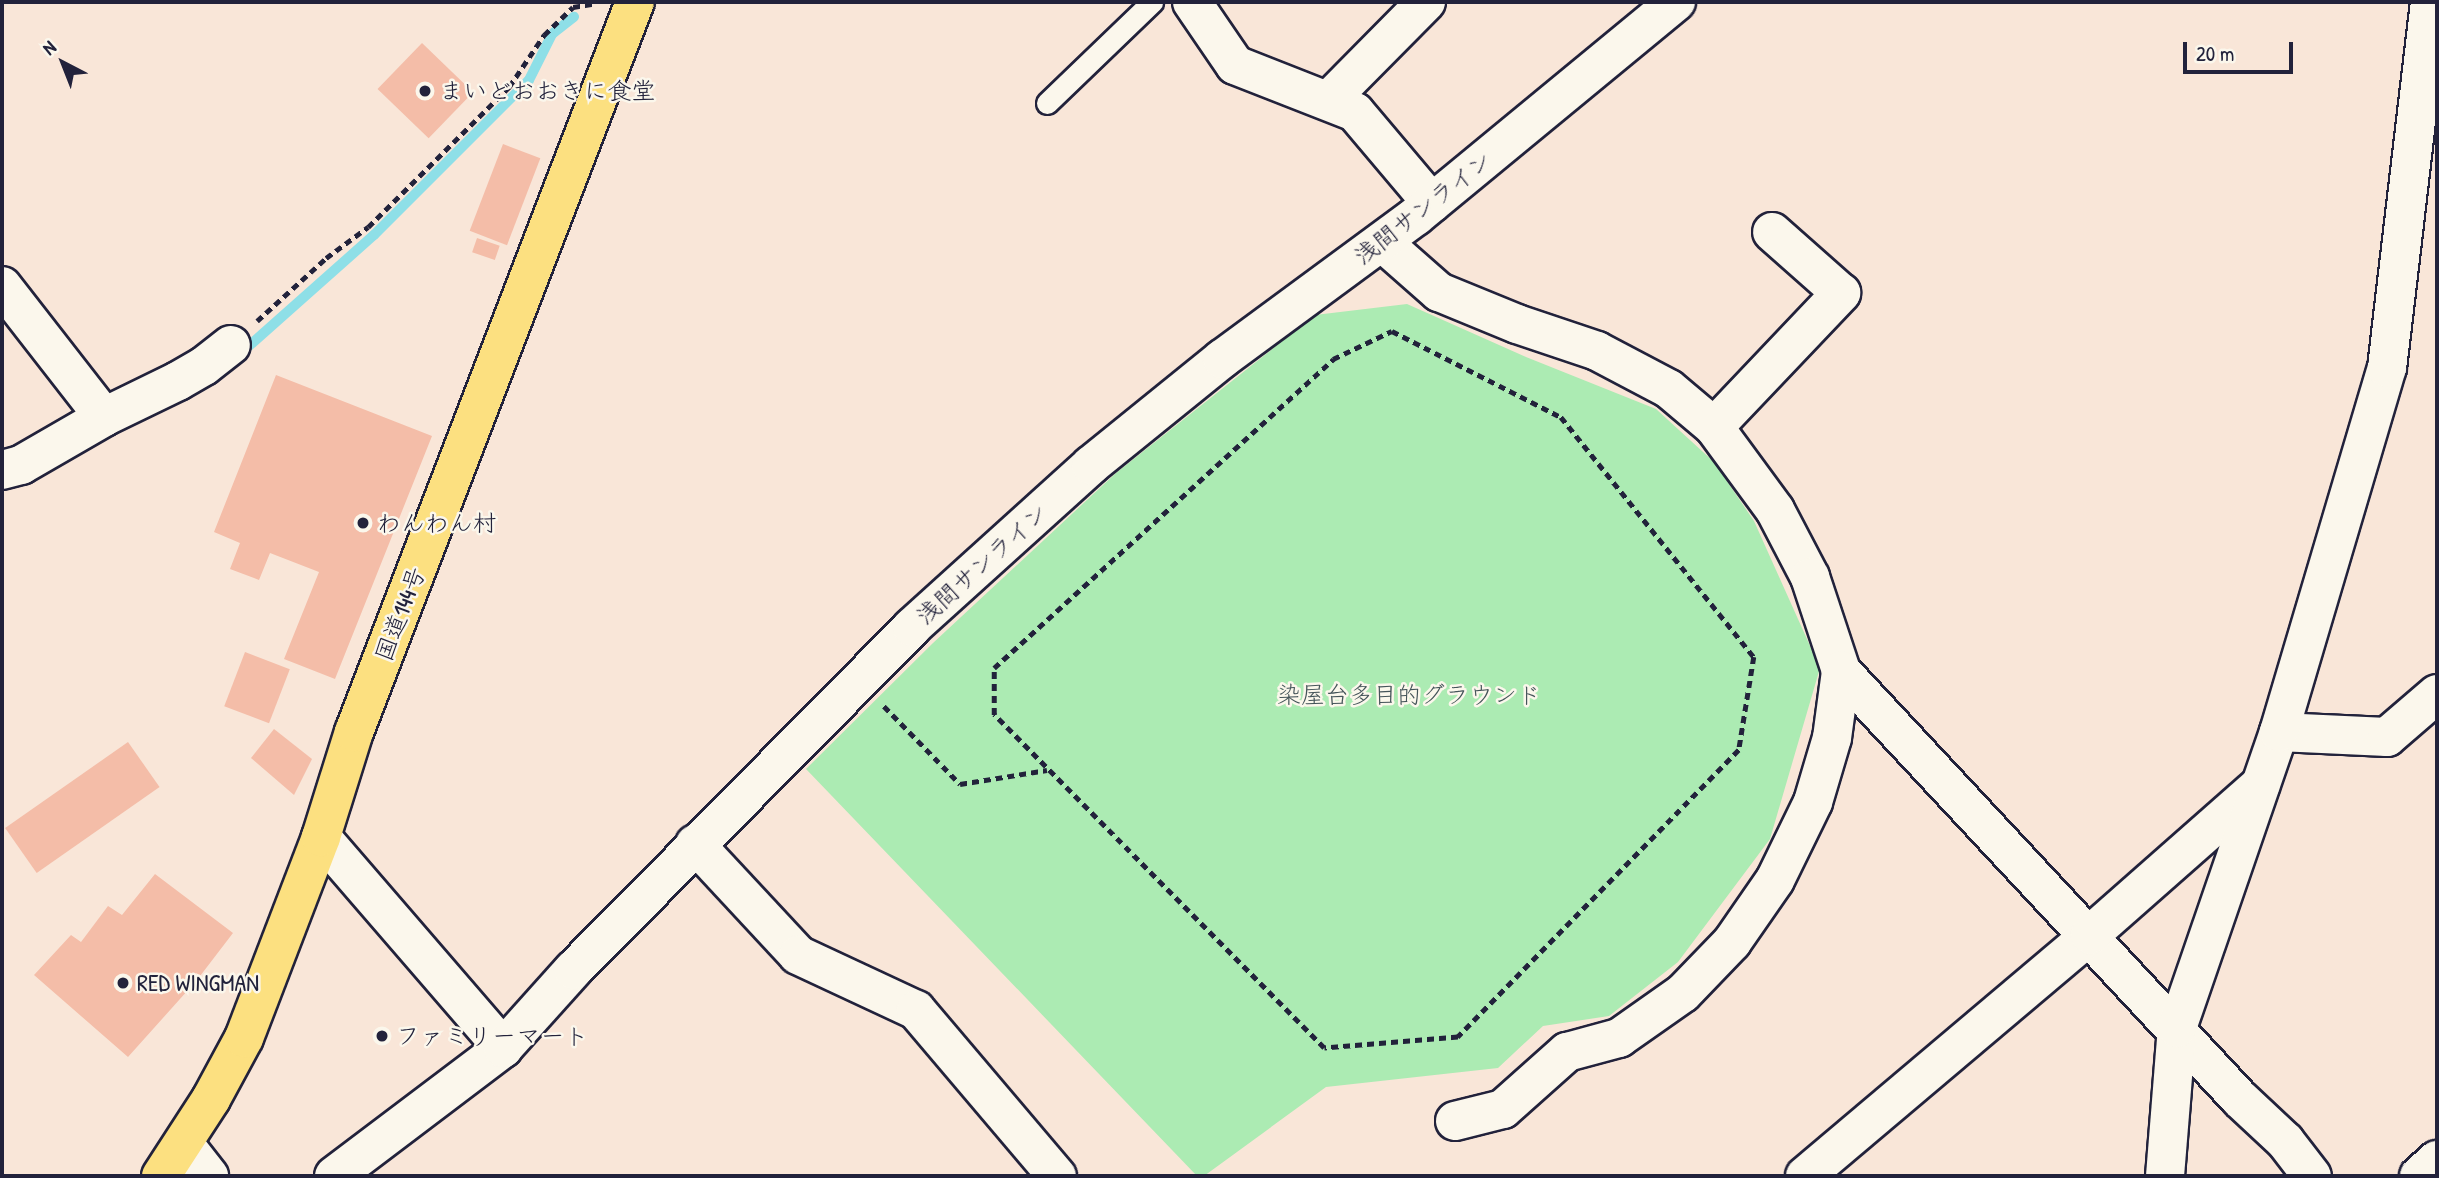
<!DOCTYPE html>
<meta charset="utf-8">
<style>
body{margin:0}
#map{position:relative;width:2439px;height:1178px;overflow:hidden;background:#f9e6d8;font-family:"Patrick Hand","Klee One",sans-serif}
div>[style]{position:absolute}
.green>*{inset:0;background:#acebb3}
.stream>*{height:10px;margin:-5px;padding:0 5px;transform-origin:5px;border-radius:5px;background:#8edfe7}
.building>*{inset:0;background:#f4bda8;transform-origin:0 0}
.path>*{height:4.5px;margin-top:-2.25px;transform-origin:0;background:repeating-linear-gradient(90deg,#22223b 0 7px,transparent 0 12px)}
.roads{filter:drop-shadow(2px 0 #22223b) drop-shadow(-2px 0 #22223b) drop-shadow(0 2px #22223b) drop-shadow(0 -2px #22223b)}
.lane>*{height:21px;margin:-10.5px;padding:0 10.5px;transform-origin:10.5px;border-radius:10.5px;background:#fbf7ec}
.street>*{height:38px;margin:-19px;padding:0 19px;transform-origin:19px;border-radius:19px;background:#fbf7ec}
.secondary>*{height:38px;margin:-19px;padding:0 19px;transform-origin:19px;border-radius:19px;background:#fbf7ec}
.highway>*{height:38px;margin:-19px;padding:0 19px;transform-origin:19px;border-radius:19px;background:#fce080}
.dots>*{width:19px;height:19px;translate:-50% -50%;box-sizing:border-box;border:4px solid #fbf7ec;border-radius:50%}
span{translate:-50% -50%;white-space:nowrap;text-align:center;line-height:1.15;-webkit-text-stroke:5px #fbf7ec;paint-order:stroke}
.poi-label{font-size:24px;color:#22223b}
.left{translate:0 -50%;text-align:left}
.street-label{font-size:24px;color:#22223b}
.park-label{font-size:24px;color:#445459}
.frame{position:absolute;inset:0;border:4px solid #22223b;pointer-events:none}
.north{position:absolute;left:28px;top:28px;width:70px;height:70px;-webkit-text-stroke:5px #fbf7ec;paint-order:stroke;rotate:318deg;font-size:19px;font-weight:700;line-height:28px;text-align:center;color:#22223b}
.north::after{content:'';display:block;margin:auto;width:24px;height:32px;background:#22223b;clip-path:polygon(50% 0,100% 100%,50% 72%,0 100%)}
.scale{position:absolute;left:2183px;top:42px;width:110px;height:32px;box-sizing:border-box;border:4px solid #22223b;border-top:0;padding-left:9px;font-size:21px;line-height:24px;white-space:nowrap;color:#22223b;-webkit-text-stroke:5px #fbf7ec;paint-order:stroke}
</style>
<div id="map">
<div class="green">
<i style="clip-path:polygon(1407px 304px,1526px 357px,1656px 409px,1714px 462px,1754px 521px,1820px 668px,1770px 839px,1678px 962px,1609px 1016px,1543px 1026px,1498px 1068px,1326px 1087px,1204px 1176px,1197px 1176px,806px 769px,933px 643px,1116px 473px,1315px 315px)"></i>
</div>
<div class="stream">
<i style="left:241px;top:353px;width:178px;rotate:-41.6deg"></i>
<i style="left:374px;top:235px;width:219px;rotate:-45deg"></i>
<i style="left:529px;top:80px;width:51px;rotate:-63.4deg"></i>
<i style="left:552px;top:34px;width:28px;rotate:-38deg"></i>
</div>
<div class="building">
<i style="left:422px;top:43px;width:71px;height:64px;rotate:44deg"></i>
<i style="left:503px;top:144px;width:40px;height:93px;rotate:21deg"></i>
<i style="left:477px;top:238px;width:24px;height:15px;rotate:19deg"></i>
<i style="clip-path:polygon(276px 375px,432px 436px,335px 679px,284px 659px,319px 572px,270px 553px,259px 580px,230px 569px,240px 543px,214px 532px)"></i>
<i style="left:245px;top:652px;width:48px;height:58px;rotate:21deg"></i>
<i style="clip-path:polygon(274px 729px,312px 759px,294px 795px,251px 758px)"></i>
<i style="left:128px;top:742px;width:55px;height:150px;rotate:55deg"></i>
<i style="clip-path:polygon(155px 874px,233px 933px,197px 980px,128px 1057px,34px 975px,71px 935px,81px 942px,108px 906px,122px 915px)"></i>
</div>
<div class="path">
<i style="left:257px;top:321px;width:93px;rotate:-42.4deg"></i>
<i style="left:326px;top:258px;width:52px;rotate:-36.4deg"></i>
<i style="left:368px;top:227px;width:199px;rotate:-44.8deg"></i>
<i style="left:509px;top:87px;width:63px;rotate:-56.1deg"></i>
<i style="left:544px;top:35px;width:40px;rotate:-44deg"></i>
<i style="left:573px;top:7px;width:20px;rotate:-9deg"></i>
<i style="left:1392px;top:331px;width:190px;rotate:27deg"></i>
<i style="left:1561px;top:417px;width:308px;rotate:51.2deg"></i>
<i style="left:1754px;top:657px;width:94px;rotate:99.2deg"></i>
<i style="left:1739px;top:750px;width:402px;rotate:134.4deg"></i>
<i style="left:1458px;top:1037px;width:134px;rotate:175.3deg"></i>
<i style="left:1324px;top:1048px;width:469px;rotate:-134.7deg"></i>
<i style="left:994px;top:715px;width:47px;rotate:-90deg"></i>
<i style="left:994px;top:668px;width:459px;rotate:-42.3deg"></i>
<i style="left:1333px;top:359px;width:65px;rotate:-25.4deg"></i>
<i style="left:884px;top:706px;width:109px;rotate:45.7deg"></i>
<i style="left:960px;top:784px;width:88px;rotate:-9.1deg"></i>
</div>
<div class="roads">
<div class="lane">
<i style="left:1047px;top:103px;width:146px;rotate:-43.9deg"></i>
</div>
<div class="street">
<i style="left:1192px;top:2px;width:76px;rotate:55.7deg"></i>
<i style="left:1235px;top:65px;width:129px;rotate:21.4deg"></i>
<i style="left:1355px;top:112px;width:119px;rotate:49.8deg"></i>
<i style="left:1329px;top:100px;width:138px;rotate:-45.3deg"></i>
<i style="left:1382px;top:242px;width:76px;rotate:41.3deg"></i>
<i style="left:1439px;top:292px;width:84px;rotate:22.3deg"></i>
<i style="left:1517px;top:324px;width:84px;rotate:18.6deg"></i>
<i style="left:1597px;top:351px;width:81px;rotate:27.8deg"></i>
<i style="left:1669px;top:389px;width:59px;rotate:40.2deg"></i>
<i style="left:1714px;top:427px;width:103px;rotate:53.7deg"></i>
<i style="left:1775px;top:510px;width:76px;rotate:62.4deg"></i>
<i style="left:1810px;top:577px;width:99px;rotate:71.7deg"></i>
<i style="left:1841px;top:671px;width:585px;rotate:47.01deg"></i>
<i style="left:2240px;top:1099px;width:62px;rotate:43deg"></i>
<i style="left:2285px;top:1141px;width:44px;rotate:52.4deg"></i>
<i style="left:2px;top:286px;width:166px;rotate:52.1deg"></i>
<i style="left:1714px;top:427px;width:185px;rotate:-46.5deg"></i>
<i style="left:1841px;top:293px;width:92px;rotate:-138.5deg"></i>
<i style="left:2px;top:470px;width:20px;rotate:-15deg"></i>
<i style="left:21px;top:465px;width:96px;rotate:-30deg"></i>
<i style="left:104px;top:417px;width:82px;rotate:-25.9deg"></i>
<i style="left:178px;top:381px;width:30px;rotate:-30deg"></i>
<i style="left:204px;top:366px;width:34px;rotate:-38deg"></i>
<i style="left:2279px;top:732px;width:108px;rotate:2.7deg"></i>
<i style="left:2387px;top:737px;width:66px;rotate:-40.7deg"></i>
<i style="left:321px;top:837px;width:279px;rotate:49.2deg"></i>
<i style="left:695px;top:844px;width:151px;rotate:47.1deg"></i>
<i style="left:798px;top:955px;width:130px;rotate:25deg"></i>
<i style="left:916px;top:1010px;width:218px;rotate:49.7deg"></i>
<i style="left:1455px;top:1121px;width:49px;rotate:-14deg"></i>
<i style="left:1503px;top:1109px;width:86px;rotate:-41.7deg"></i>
<i style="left:1567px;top:1052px;width:54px;rotate:-15.1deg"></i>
<i style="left:1619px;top:1038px;width:78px;rotate:-35.1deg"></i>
<i style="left:1683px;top:993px;width:71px;rotate:-46.1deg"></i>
<i style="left:1732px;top:942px;width:75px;rotate:-55.3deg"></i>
<i style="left:1775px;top:880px;width:87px;rotate:-64deg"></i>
<i style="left:1813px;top:802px;width:67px;rotate:-73.5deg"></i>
<i style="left:1832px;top:738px;width:68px;rotate:-82.3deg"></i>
<i style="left:1805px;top:1176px;width:373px;rotate:-40.2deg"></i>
<i style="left:2090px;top:935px;width:227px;rotate:-41.4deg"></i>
<i style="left:2165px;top:1176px;width:148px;rotate:-85.4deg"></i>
<i style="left:2177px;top:1028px;width:313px;rotate:-71deg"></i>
<i style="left:2279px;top:732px;width:380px;rotate:-73.5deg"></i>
<i style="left:2387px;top:368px;width:369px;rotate:-83.3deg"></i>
<i style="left:2419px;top:1176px;width:24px;rotate:-42deg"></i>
</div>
<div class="secondary">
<i style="left:184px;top:1144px;width:41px;rotate:52deg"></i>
<i style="left:334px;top:1176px;width:212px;rotate:-37.1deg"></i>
<i style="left:503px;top:1048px;width:105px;rotate:-48.1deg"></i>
<i style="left:573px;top:970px;width:482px;rotate:-45.3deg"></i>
<i style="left:912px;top:627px;width:241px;rotate:-42.1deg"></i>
<i style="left:1091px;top:465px;width:169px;rotate:-39deg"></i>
<i style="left:1222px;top:359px;width:241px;rotate:-36.4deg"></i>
<i style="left:1416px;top:216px;width:337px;rotate:-39.5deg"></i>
</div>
<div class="highway">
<i style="left:161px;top:1176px;width:92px;rotate:-57deg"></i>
<i style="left:211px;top:1099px;width:69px;rotate:-61.6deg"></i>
<i style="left:244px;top:1038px;width:215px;rotate:-69deg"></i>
<i style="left:321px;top:837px;width:110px;rotate:-72.6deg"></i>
<i style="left:354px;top:732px;width:782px;rotate:-68.95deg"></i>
</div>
</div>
<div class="dots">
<i style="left:425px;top:91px;background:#22223b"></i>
<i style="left:363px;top:523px;background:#22223b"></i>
<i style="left:123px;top:983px;background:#22223b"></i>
<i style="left:382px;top:1036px;background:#22223b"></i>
</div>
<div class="poi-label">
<span class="left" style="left:439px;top:91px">まいどおおきに食堂</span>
<span class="left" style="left:377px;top:523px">わんわん村</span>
<span class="left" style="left:137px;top:983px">RED WINGMAN</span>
<span class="left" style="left:396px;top:1036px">ファミリーマート</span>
</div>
<div class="street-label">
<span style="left:1423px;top:208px;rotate:-38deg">浅間サンライン</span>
<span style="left:982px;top:564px;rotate:-42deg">浅間サンライン</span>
<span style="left:400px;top:614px;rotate:-69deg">国道144号</span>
</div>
<div class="park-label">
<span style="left:1409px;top:695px">染屋台多目的グラウンド</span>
</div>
<div class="frame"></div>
<div class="north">N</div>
<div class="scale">20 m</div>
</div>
